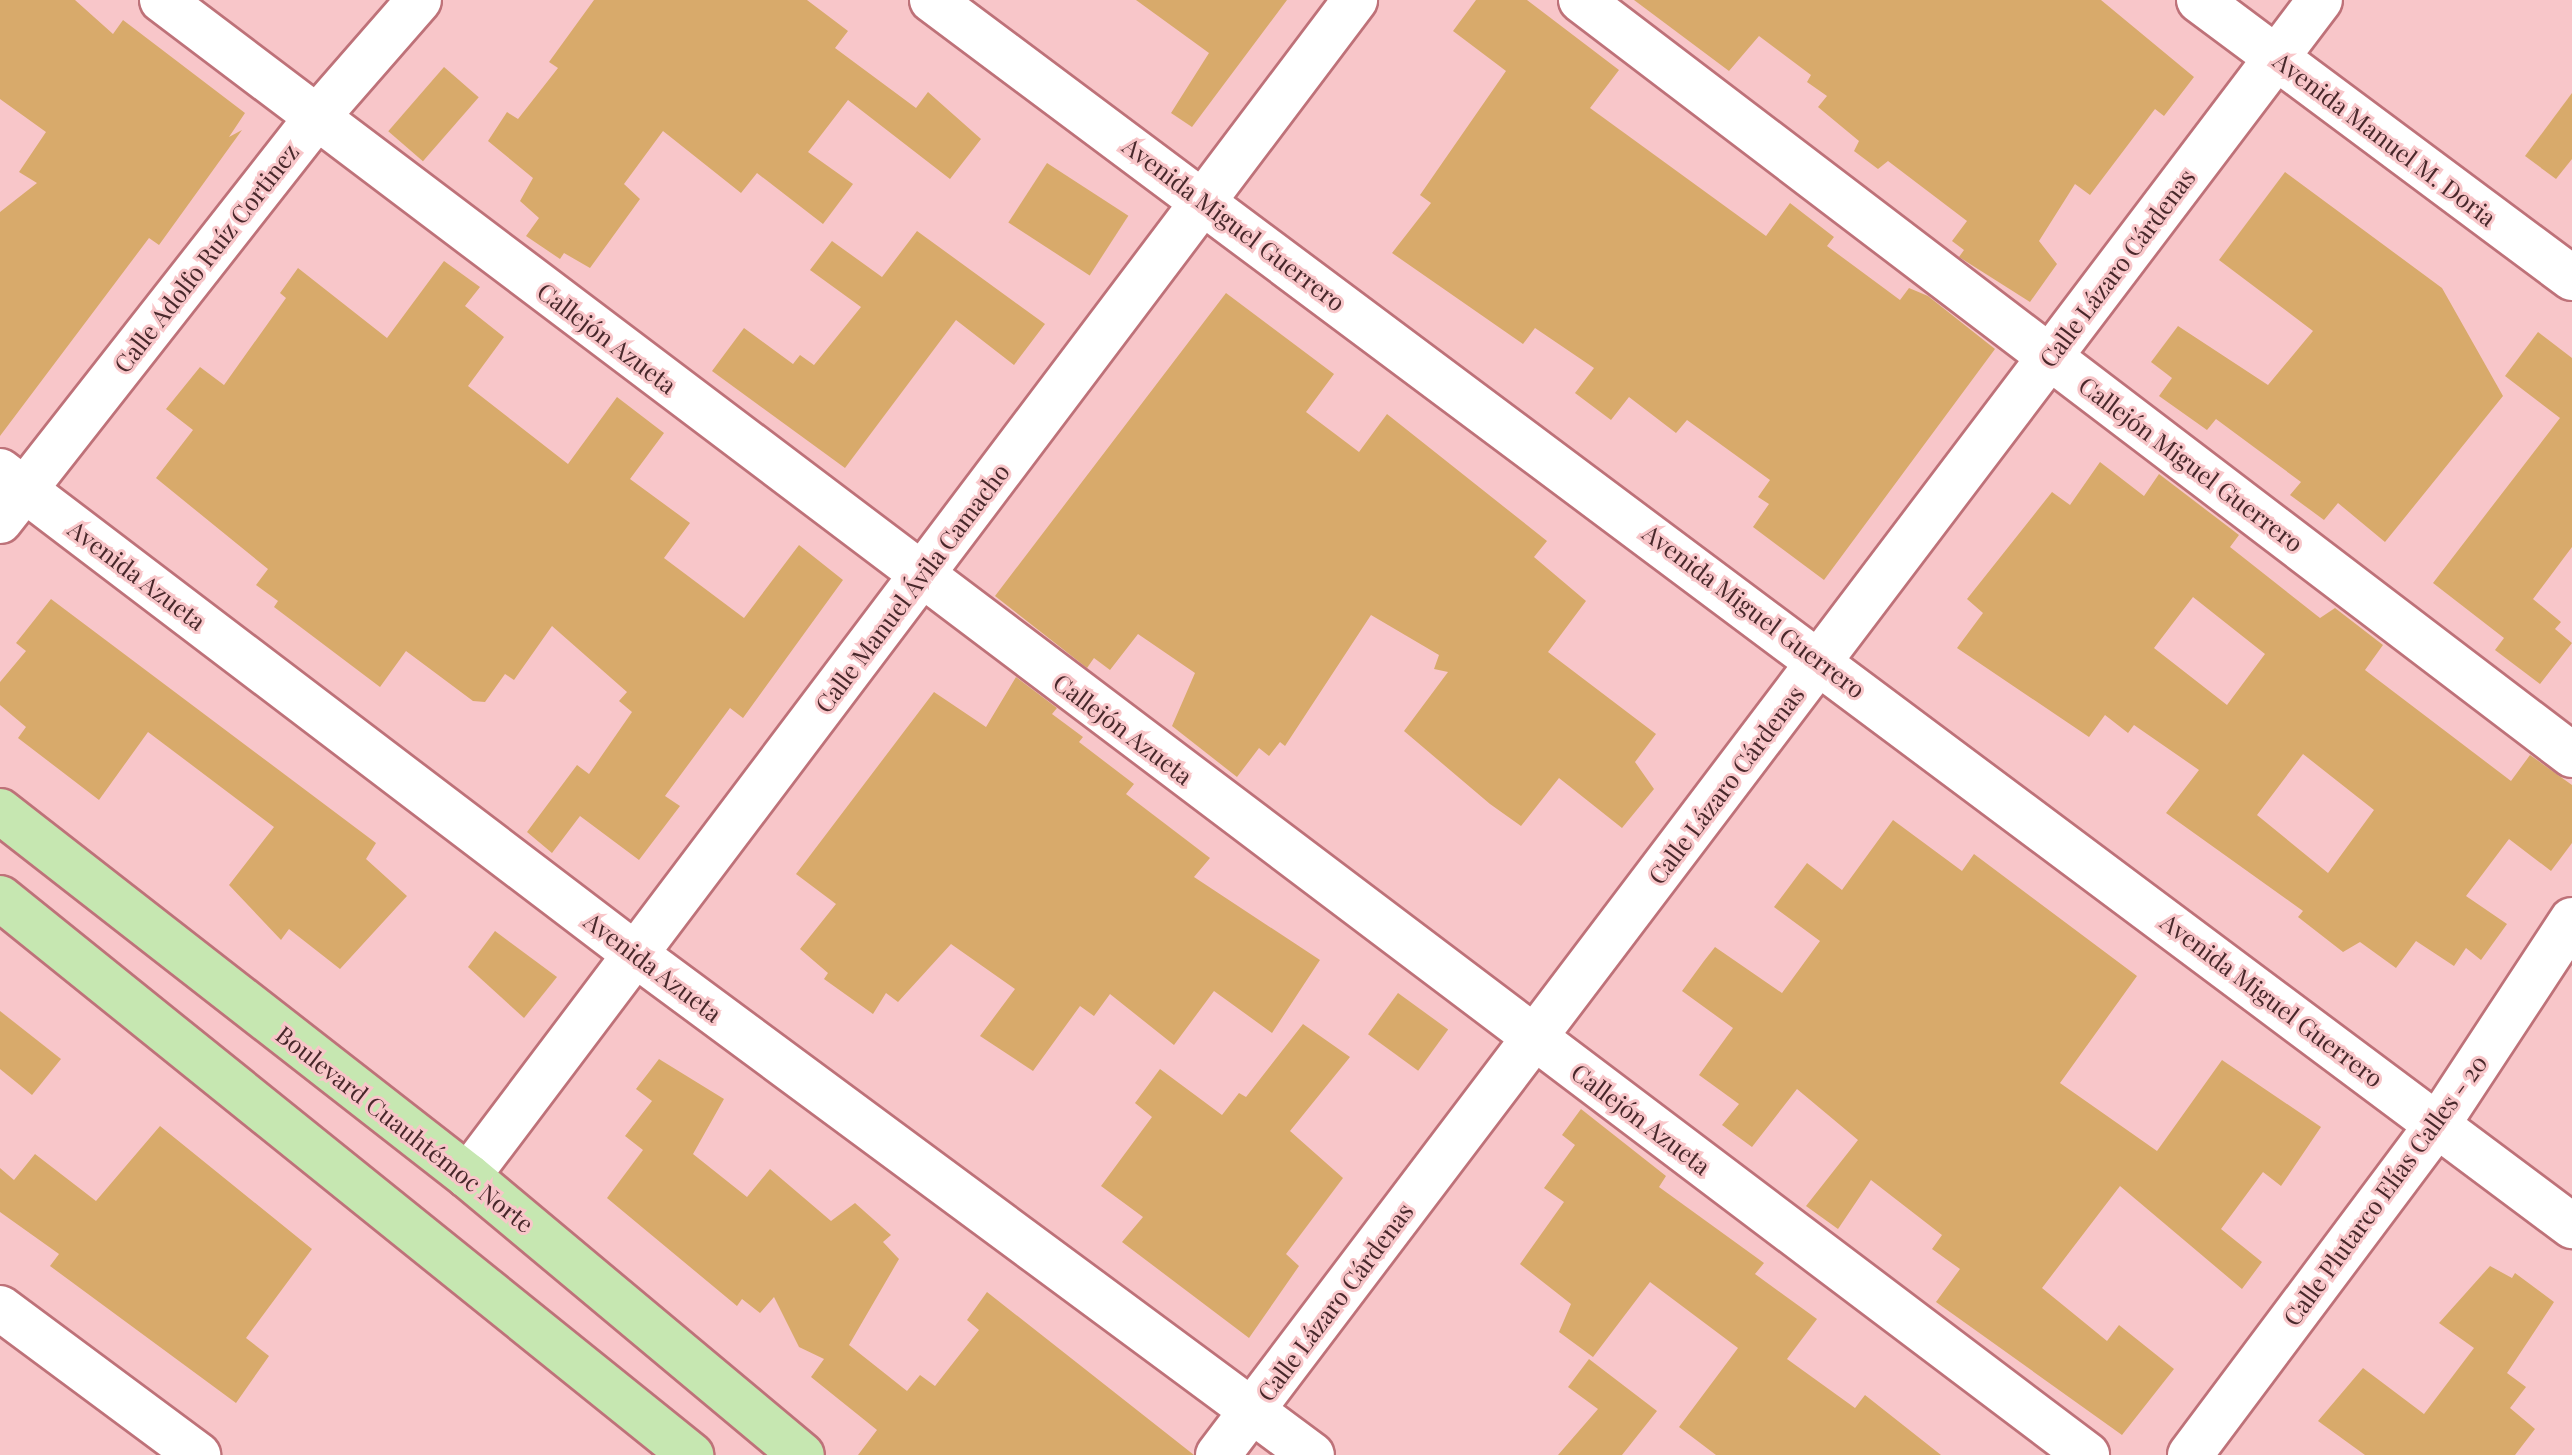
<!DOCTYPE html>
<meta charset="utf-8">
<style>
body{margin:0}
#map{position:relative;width:2572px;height:1455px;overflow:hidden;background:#f8c6c9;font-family:"Playfair Display",serif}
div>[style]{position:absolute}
.building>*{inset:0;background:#d8aa6b;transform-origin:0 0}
.roads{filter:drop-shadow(2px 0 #be7279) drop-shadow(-2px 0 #be7279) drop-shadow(0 2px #be7279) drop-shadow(0 -2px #be7279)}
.minor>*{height:44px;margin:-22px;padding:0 22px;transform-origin:22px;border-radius:22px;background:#fff}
.major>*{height:44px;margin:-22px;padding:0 22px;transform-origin:22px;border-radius:22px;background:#c6e7b1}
span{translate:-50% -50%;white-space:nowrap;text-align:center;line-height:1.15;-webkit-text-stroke:6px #f8c6c9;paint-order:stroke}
.street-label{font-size:24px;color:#48282b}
</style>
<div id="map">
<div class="building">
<i style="clip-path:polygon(0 0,75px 0,113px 34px,123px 20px,245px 113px,229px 137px,242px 130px,159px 245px,149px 238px,0 436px,0 212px,37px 183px,19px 172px,46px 132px,0 99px)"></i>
<i style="clip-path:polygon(594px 0,807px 0,848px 31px,835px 48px,916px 108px,928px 92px,981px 139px,950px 179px,848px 100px,808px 152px,853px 184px,823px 224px,757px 173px,741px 193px,663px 131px,624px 184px,640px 199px,590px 268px,564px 253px,560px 259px,526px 236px,539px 218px,520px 201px,533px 178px,488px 141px,507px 112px,518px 119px,558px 68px,549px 62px)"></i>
<i style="clip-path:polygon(1136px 0,1287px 0,1192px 127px,1171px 113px,1209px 53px)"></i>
<i style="clip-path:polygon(1476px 0,1527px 0,1619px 70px,1590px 108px,1766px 236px,1790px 203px,1834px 237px,1827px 246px,1900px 300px,1909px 288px,1928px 296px,1995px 349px,1824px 580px,1753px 527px,1769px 504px,1758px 497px,1770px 480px,1687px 420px,1676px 433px,1629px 397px,1611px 420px,1575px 393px,1594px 368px,1535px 328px,1523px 344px,1392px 253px,1431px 203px,1420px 195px,1506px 71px,1453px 31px)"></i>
<i style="clip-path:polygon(1634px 0,2101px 0,2194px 77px,2164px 116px,2155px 109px,2090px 195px,2075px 184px,2039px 241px,2057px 264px,2030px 302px,1959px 257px,1964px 250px,1952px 241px,1967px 221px,1888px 161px,1878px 169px,1854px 151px,1859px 141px,1818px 107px,1827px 96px,1807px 82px,1811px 75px,1759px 36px,1729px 71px)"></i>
<i style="left:444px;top:67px;width:46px;height:85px;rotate:41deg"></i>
<i style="clip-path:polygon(2572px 93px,2572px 159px,2556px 179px,2525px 156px)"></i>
<i style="left:1047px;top:163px;width:97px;height:71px;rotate:33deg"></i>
<i style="clip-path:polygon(2285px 172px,2442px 288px,2503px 396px,2385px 542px,2338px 503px,2324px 520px,2290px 495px,2301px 482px,2216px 419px,2207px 430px,2159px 396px,2172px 378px,2151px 362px,2178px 326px,2268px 385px,2313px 331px,2219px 260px)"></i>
<i style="clip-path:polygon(917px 231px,1045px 324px,1014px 365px,956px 320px,845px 468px,712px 371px,744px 328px,793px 364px,800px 355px,814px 365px,861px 307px,810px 270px,832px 241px,882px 277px)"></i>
<i style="clip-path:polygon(444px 261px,480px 287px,465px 306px,504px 337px,468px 386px,568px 464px,617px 397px,664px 433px,630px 479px,690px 523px,664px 558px,744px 618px,799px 545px,843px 580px,743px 718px,730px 708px,665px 796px,680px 806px,639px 860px,580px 816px,552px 853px,527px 832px,577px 765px,589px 774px,632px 712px,619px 701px,627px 692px,552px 626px,514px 680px,505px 674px,485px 702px,473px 701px,406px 651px,380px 687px,274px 607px,278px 601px,256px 585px,268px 569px,156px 478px,193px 430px,166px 409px,200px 367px,224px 385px,286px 298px,280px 293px,298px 268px,387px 338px)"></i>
<i style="clip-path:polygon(1226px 293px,1334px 374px,1306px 412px,1359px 452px,1387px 414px,1547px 541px,1534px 557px,1586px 601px,1548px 652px,1656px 734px,1635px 762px,1654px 789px,1622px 828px,1559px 778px,1521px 826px,1490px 804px,1404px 731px,1448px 672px,1434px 669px,1439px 655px,1371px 615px,1285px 746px,1280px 742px,1269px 756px,1259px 748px,1237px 777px,1172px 726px,1195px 673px,1138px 634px,1110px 670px,1094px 658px,1087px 668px,995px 596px)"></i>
<i style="clip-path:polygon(2538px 332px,2572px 358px,2572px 547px,2533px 599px,2561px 622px,2555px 629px,2572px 643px,2540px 684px,2495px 650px,2504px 638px,2433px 583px,2560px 418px,2505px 376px)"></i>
<i style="clip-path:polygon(evenodd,2100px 462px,2144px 496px,2159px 474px,2239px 535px,2230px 547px,2320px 618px,2335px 608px,2383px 645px,2365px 670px,2511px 781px,2530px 755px,2572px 785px,2572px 843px,2551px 871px,2509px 839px,2466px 896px,2507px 924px,2481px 960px,2466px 948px,2454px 966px,2416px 941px,2396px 968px,2360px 942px,2343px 952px,2298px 917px,2303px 911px,2166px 813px,2199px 770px,2134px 725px,2128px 733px,2105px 715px,2089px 737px,1957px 648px,1983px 613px,1967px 599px,2052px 492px,2070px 505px,2100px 462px,2193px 597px,2265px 654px,2227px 705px,2154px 648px,2193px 597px,2100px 462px,2303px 754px,2374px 810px,2328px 873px,2257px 815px,2303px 754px)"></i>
<i style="clip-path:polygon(51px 599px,376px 843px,366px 859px,407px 896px,340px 969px,289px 929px,281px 940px,229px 885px,274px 827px,148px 732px,99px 800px,18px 738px,26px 727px,0 705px,0 682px,26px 651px,16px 643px)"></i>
<i style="clip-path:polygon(1016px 677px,1057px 708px,1052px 714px,1083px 737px,1079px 742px,1134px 784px,1126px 794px,1210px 858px,1194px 877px,1320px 960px,1272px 1033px,1214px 991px,1174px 1045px,1110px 994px,1094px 1016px,1080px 1006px,1033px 1071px,980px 1036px,1015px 989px,951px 944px,898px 1002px,886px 993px,873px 1014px,824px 979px,828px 973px,800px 949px,836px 904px,796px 874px,934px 692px,986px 727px)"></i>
<i style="clip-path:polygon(1893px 820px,1962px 871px,1974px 854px,2137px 976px,2060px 1083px,2157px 1151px,2222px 1060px,2321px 1127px,2281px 1186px,2263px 1172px,2221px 1229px,2262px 1262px,2242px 1289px,2120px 1186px,2042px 1288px,2107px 1341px,2119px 1325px,2174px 1369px,2122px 1435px,1936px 1302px,1960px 1269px,1932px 1249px,1942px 1235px,1871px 1180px,1838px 1229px,1806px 1206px,1858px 1140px,1797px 1089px,1752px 1147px,1722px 1125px,1739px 1104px,1699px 1075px,1733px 1028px,1682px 991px,1704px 961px,1715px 947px,1782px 993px,1820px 941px,1774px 907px,1807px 863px,1842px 890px)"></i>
<i style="clip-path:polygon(495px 931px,557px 977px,524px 1018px,468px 967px)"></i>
<i style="left:1398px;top:993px;width:62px;height:51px;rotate:36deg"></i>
<i style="clip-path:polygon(0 1011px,61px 1059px,32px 1095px,0 1069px)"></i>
<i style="clip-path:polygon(1303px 1024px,1350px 1057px,1290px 1131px,1343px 1178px,1286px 1254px,1299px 1266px,1249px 1338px,1122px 1242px,1143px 1217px,1101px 1186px,1152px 1117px,1135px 1103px,1160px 1069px,1222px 1115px,1239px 1093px,1246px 1097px)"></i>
<i style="clip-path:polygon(659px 1059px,724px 1099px,693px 1154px,747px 1197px,770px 1169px,831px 1221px,855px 1203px,891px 1235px,883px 1242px,899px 1259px,849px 1345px,907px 1391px,920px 1375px,935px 1386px,979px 1330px,967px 1320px,987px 1292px,1194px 1455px,858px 1455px,877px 1430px,811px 1377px,824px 1359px,799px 1347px,774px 1297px,760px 1313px,742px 1299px,737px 1306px,607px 1198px,643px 1150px,625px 1136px,652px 1101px,636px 1089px)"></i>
<i style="clip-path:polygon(1581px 1109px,1666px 1176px,1659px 1187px,1764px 1263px,1755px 1274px,1817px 1319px,1787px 1359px,1855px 1408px,1865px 1395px,1941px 1455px,1716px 1455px,1679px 1427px,1738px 1348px,1650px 1282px,1593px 1357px,1559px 1332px,1571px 1304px,1520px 1264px,1564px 1202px,1544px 1188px,1575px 1145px,1562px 1135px)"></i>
<i style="clip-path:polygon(160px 1126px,312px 1249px,246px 1338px,269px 1356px,236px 1403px,50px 1266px,59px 1254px,0 1212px,0 1168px,14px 1180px,35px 1154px,96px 1201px)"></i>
<i style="clip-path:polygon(2490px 1266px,2512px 1278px,2515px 1273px,2554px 1302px,2507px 1373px,2526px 1387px,2510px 1408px,2535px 1429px,2515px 1455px,2365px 1455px,2318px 1421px,2363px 1368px,2424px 1414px,2474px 1348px,2439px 1323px)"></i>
<i style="clip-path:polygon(1589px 1359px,1657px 1411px,1622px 1455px,1558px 1455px,1598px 1409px,1568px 1387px)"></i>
</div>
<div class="roads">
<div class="minor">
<i style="left:162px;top:0;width:2413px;rotate:37.08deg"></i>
<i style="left:932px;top:0;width:2048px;rotate:36.78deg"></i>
<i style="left:1581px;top:0;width:1246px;rotate:37.3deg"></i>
<i style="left:2199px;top:0;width:465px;rotate:36.7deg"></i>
<i style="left:0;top:471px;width:803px;rotate:37.26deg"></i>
<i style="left:639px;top:957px;width:837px;rotate:36.5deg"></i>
<i style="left:0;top:521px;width:514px;rotate:-51.88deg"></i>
<i style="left:317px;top:117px;width:155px;rotate:-48.9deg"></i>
<i style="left:468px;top:1176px;width:1473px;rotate:-52.97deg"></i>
<i style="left:0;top:1308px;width:247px;rotate:36.6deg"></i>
<i style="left:1218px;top:1455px;width:1825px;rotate:-52.86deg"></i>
<i style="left:2190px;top:1455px;width:414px;rotate:-53.2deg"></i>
<i style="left:2438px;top:1124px;width:244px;rotate:-56.7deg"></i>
</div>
<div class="major">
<i style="left:0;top:811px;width:594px;rotate:37.95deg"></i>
<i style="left:468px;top:1176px;width:435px;rotate:39.9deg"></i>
<i style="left:0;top:898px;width:888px;rotate:38.87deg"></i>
</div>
</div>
<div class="street-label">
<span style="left:2385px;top:139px;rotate:37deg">Avenida Manuel M. Doria</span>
<span style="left:1234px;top:224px;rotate:37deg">Avenida Miguel Guerrero</span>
<span style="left:206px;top:258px;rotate:-52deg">Calle Adolfo Ruíz Cortinez</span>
<span style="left:2117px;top:268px;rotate:-53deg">Calle Lázaro Cárdenas</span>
<span style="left:607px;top:338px;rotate:37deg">Callejón Azueta</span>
<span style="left:2191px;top:464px;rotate:37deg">Callejón Miguel Guerrero</span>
<span style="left:137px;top:575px;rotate:37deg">Avenida Azueta</span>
<span style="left:912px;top:588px;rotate:-53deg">Calle Manuel Ávila Camacho</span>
<span style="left:1754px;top:611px;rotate:37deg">Avenida Miguel Guerrero</span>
<span style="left:1123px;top:729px;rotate:37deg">Callejón Azueta</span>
<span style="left:1726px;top:785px;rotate:-53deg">Calle Lázaro Cárdenas</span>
<span style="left:653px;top:967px;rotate:37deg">Avenida Azueta</span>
<span style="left:2272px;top:1000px;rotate:37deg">Avenida Miguel Guerrero</span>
<span style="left:1641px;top:1119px;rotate:37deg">Callejón Azueta</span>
<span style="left:405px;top:1129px;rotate:38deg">Boulevard Cuauhtémoc Norte</span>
<span style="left:2385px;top:1190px;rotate:-54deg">Calle Plutarco Elías Calles - 20</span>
<span style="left:1335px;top:1302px;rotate:-53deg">Calle Lázaro Cárdenas</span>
</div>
</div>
